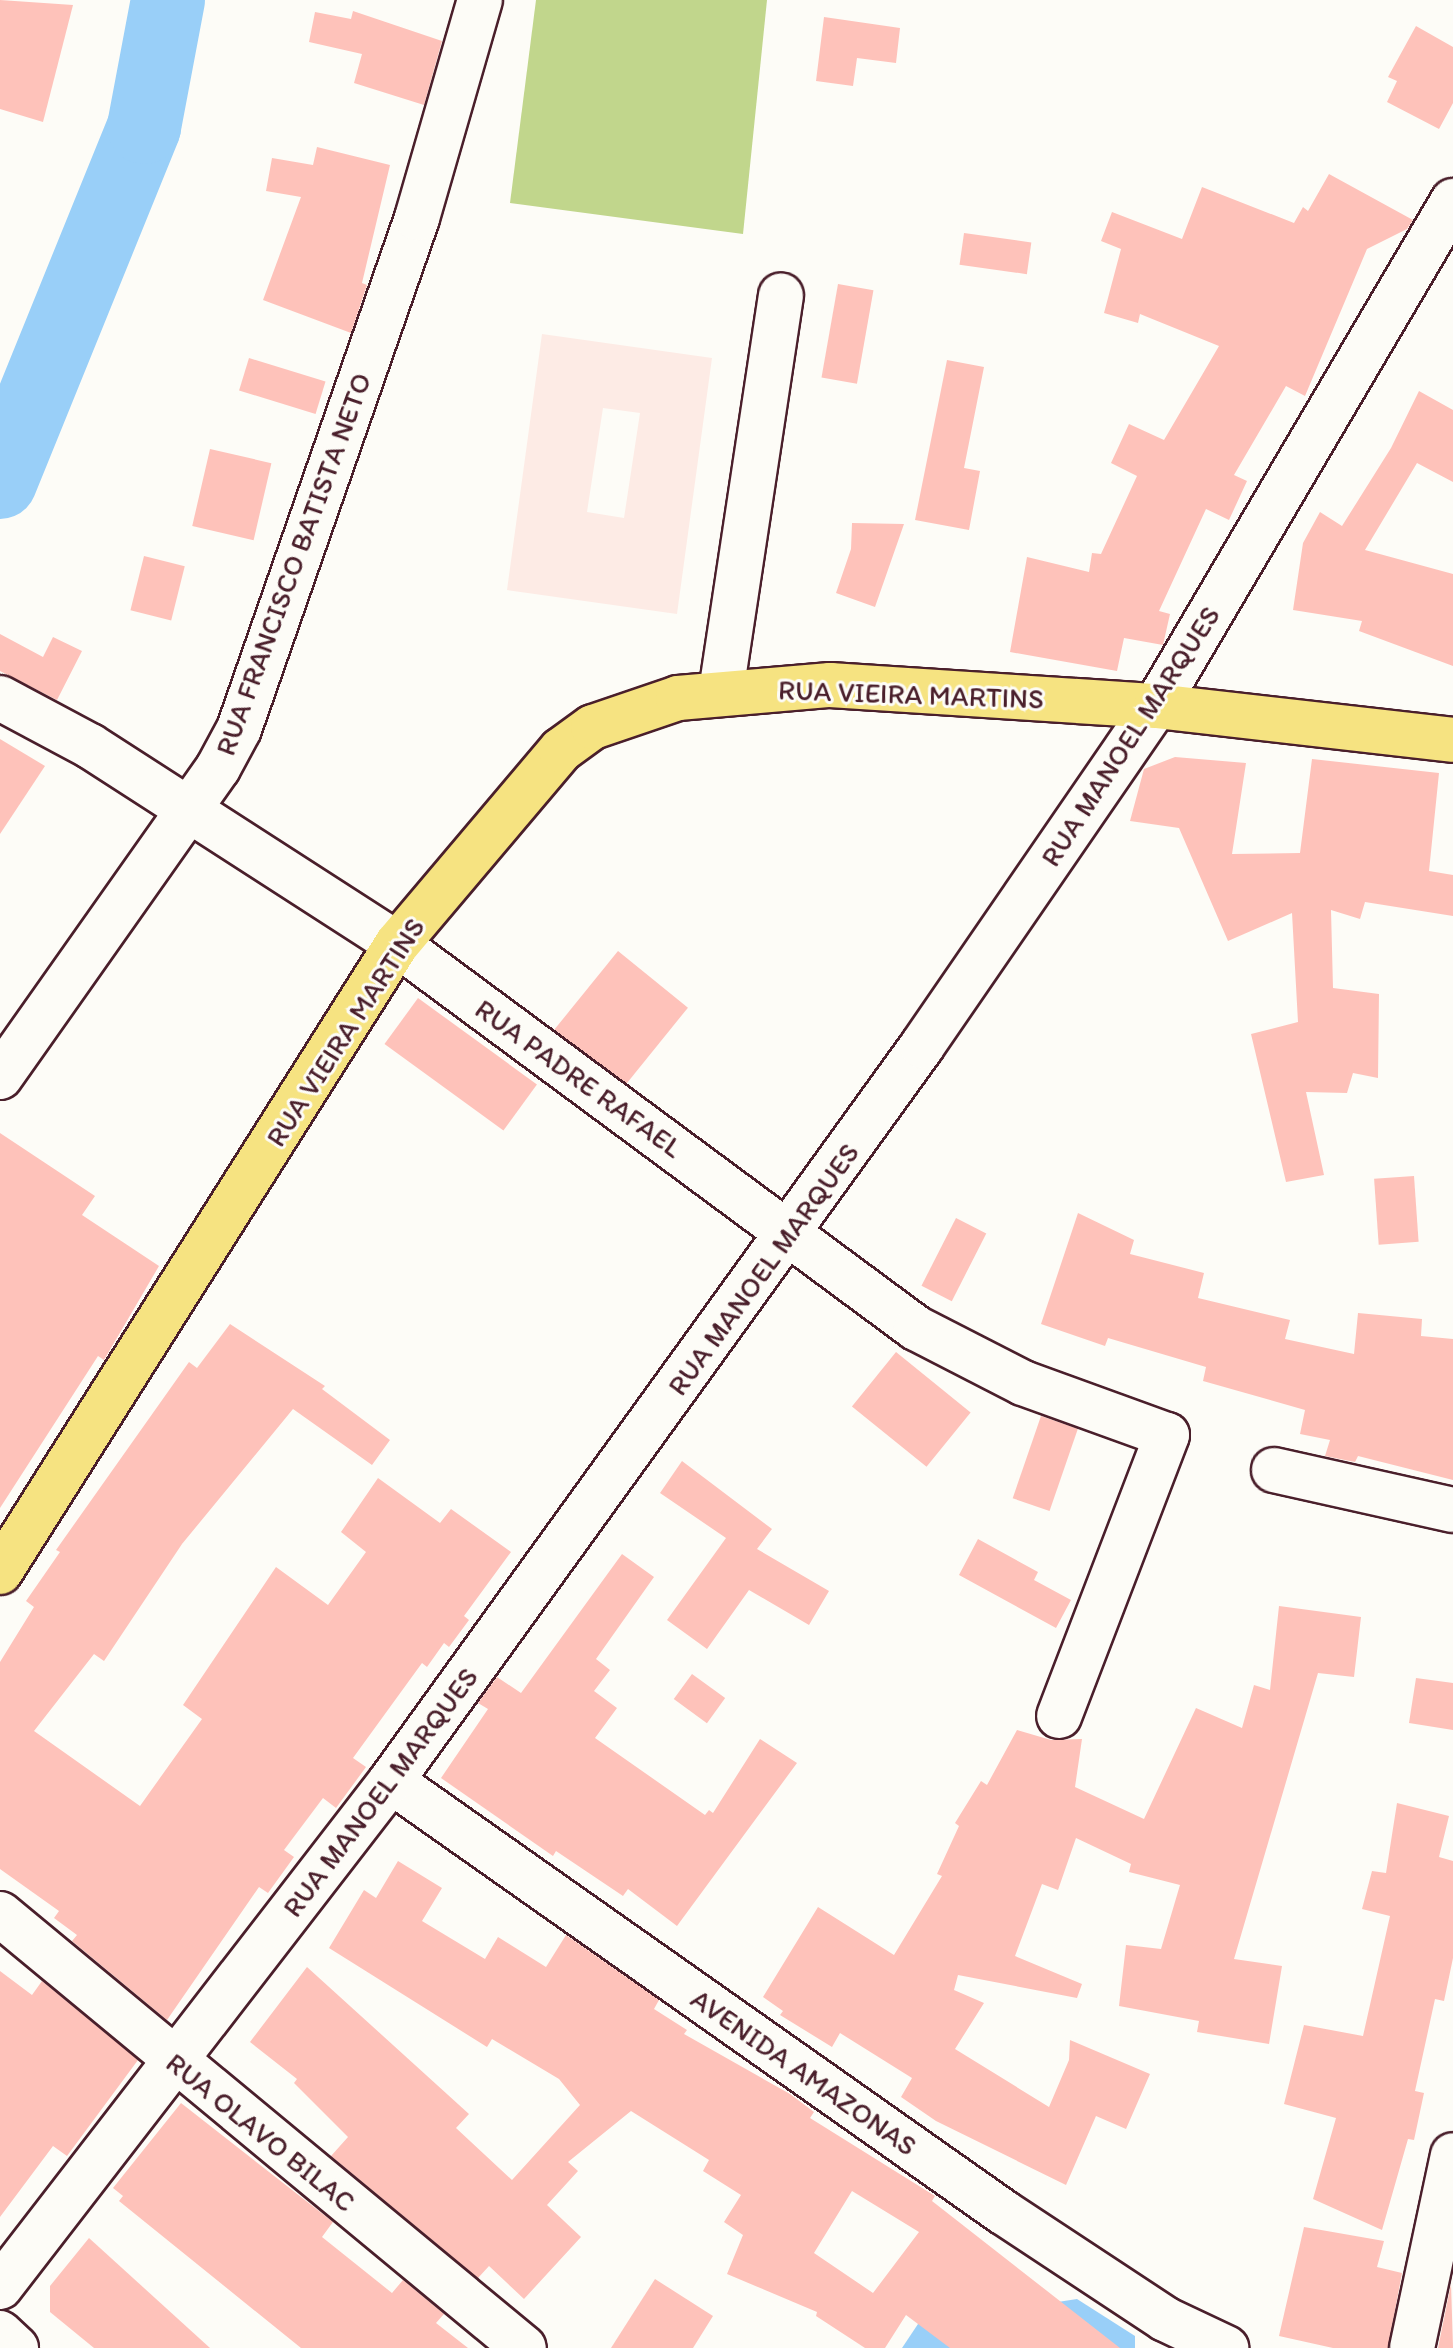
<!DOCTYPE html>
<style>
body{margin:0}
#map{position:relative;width:1453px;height:2348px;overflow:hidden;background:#fdfcf7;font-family:Itim,sans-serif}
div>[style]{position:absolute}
.built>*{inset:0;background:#fdebe5}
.green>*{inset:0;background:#c1d68c}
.water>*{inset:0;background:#99cff8}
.river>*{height:74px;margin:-37px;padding:0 37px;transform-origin:37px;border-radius:37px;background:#99cff8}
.building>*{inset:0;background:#fec2ba;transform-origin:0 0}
.roads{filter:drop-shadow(2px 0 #4a1f2b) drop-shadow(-2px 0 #4a1f2b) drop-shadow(0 2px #4a1f2b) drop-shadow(0 -2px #4a1f2b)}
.minor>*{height:44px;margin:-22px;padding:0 22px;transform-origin:22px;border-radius:22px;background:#fdfcf7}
.major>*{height:44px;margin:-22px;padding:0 22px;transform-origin:22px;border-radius:22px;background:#f6e381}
span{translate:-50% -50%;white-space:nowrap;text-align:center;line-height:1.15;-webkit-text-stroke:6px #fdfcf7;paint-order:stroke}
.street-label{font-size:28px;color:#4a1f2b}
</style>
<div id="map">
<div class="built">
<i style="clip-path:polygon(evenodd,542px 334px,712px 358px,677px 614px,507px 590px,542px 334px,603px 408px,640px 413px,624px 518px,587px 512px,603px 408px)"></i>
</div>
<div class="green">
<i style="clip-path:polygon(536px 0,767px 0,743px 234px,510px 203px)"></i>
</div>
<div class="water">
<i style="clip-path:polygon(1077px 2299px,1135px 2336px,1135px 2348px,902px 2348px,918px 2324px)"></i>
</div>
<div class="river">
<i style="left:0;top:482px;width:383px;rotate:-67.9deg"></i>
<i style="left:144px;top:127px;width:129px;rotate:-79.3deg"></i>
</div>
<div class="building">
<i style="clip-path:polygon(0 0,73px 5px,43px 122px,0 109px)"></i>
<i style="clip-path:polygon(353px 11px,442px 41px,424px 105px,354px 83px,362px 54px,309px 42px,315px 12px,351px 19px)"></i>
<i style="clip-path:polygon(824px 17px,900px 28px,896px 63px,857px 58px,853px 86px,816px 81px)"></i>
<i style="clip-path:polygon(1416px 26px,1453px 47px,1453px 103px,1439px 129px,1387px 102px,1397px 81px,1388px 77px)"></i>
<i style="clip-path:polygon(317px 147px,390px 165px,362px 283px,367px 285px,351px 333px,263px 300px,301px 197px,266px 191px,272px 158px,313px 165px)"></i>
<i style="clip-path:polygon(1329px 174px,1413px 220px,1407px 229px,1367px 249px,1305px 396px,1286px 386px,1234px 475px,1247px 481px,1229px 520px,1206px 509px,1159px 611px,1170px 614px,1163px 645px,1124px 638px,1117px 671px,1010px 652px,1027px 557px,1089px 572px,1092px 553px,1101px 554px,1137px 476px,1111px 463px,1129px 424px,1164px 440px,1219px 346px,1140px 314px,1138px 323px,1104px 313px,1121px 249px,1101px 241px,1112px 212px,1182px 239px,1202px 187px,1294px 223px,1303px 207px,1308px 211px)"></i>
<i style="left:964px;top:233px;width:68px;height:32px;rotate:8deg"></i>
<i style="left:838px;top:284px;width:36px;height:95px;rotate:10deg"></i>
<i style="left:249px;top:358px;width:80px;height:34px;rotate:17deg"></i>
<i style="clip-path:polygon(947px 360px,984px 367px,964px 468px,980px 471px,969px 530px,915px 520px)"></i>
<i style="clip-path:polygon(1419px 391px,1453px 410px,1453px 482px,1417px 463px,1365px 550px,1453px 574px,1453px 666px,1359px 631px,1362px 621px,1293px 610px,1303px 543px,1320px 512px,1342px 526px,1391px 448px)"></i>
<i style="left:210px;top:449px;width:63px;height:79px;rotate:13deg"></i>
<i style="clip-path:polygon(852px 523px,904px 524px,875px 607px,836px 593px,851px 549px)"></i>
<i style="left:144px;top:556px;width:42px;height:56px;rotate:14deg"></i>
<i style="clip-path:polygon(0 634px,43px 657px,53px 637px,82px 651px,57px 700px,0 671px)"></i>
<i style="clip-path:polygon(0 739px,45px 766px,0 834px)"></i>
<i style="clip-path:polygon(1175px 757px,1246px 763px,1232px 854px,1300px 853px,1312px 759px,1439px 773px,1429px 871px,1453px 875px,1453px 916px,1365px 902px,1360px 919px,1331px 910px,1333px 988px,1379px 994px,1378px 1078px,1353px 1073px,1347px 1093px,1306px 1092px,1324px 1175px,1286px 1182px,1251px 1034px,1298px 1022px,1292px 913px,1228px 941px,1179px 828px,1130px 821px,1144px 769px)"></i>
<i style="left:618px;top:951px;width:90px;height:101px;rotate:39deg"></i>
<i style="left:418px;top:998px;width:147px;height:57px;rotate:36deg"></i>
<i style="clip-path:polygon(0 1133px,95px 1196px,82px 1215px,159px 1266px,104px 1360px,98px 1356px,0 1508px)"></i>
<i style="left:1414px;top:1176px;width:66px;height:40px;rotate:86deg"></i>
<i style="clip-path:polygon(1078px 1213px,1134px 1240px,1130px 1254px,1204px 1273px,1198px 1298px,1290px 1320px,1285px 1339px,1354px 1354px,1358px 1313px,1422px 1319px,1421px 1336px,1453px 1339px,1453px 1480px,1358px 1456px,1355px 1462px,1325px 1456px,1330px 1440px,1300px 1434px,1305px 1410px,1203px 1381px,1206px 1367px,1108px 1338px,1105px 1346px,1041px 1324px)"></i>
<i style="left:956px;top:1218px;width:34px;height:76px;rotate:27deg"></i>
<i style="clip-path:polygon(230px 1324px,325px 1386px,322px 1389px,390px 1440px,372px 1465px,293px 1409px,182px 1544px,104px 1661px,94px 1654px,34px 1731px,140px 1806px,202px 1719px,183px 1705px,276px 1567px,328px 1605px,366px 1552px,341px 1532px,378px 1478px,440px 1523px,451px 1509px,511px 1552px,464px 1616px,469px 1620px,449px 1647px,444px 1643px,427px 1667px,422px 1663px,353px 1758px,366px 1767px,336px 1808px,323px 1798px,284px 1850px,294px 1857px,268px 1893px,259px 1887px,167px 2020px,72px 1941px,77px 1935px,54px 1918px,59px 1911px,0 1869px,0 1662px,34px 1607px,26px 1601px,60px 1552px,56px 1550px,189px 1362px,197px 1368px)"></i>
<i style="left:896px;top:1352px;width:96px;height:70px;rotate:39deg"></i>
<i style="left:1041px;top:1416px;width:39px;height:87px;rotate:19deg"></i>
<i style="clip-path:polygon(682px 1461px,772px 1529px,757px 1549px,829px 1591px,809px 1625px,749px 1590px,707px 1649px,667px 1620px,726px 1538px,660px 1493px)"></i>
<i style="clip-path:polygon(978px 1539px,1038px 1572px,1034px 1580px,1071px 1600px,1056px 1628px,959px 1575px)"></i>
<i style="clip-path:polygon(622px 1554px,654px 1577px,596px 1659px,610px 1670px,594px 1691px,617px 1708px,595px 1738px,705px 1815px,709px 1810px,713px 1813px,760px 1739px,797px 1763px,677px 1926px,628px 1889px,623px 1896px,556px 1851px,553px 1856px,441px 1778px,488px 1709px,478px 1703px,497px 1677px,521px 1693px)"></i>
<i style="clip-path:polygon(1279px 1606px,1361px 1617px,1354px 1677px,1318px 1673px,1234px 1959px,1282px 1966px,1269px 2044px,1197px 2032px,1199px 2021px,1119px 2006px,1126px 1945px,1161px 1949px,1180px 1885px,1129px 1872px,1131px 1864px,1076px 1838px,1058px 1890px,1042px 1884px,1015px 1956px,1082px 1984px,1077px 1998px,958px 1975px,954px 1990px,984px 2003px,955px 2049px,1049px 2107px,1069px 2060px,1070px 2040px,1150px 2074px,1126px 2129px,1096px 2116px,1066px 2185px,936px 2121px,901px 2097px,912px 2078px,840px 2033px,832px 2047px,780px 2015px,783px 2011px,763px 1997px,818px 1907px,894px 1955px,942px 1876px,937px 1874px,959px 1826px,955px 1823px,981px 1781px,987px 1785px,1017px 1730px,1051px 1740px,1082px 1739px,1075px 1787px,1144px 1819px,1196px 1708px,1242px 1728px,1254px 1685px,1270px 1690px)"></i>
<i style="left:692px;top:1674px;width:41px;height:31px;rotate:36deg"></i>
<i style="clip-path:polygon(1416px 1678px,1453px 1683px,1453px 1730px,1409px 1723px)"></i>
<i style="clip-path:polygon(1397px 1803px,1449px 1816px,1439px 1857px,1453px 1861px,1453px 1958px,1444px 2001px,1435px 1999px,1415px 2091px,1424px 2093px,1414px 2140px,1408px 2139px,1382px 2230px,1313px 2199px,1336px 2118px,1284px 2104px,1304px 2025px,1363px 2036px,1390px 1916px,1362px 1909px,1372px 1871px,1386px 1873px)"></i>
<i style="clip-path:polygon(evenodd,398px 1861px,442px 1888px,422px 1921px,485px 1959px,498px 1937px,546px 1967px,566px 1935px,659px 2000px,654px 2009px,687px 2030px,684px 2034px,790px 2094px,814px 2112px,810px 2118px,935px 2196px,932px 2201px,1120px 2348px,950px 2348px,906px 2315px,885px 2348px,865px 2348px,816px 2316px,817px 2312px,727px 2274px,743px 2235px,724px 2222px,741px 2195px,703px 2171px,709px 2160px,631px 2111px,568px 2162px,578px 2171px,547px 2205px,581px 2237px,524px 2299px,489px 2266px,478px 2278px,331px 2156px,348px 2137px,294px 2083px,297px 2079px,250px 2042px,307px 1967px,469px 2114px,456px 2128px,512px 2180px,580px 2105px,559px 2079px,492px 2039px,487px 2047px,329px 1948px,364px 1890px,376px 1898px,398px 1861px,852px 2191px,919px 2232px,873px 2293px,814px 2253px,852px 2191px)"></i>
<i style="clip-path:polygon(0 1971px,32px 1995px,42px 1981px,138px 2060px,67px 2156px,53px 2146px,0 2217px)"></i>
<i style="clip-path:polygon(181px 2103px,333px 2222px,322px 2237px,392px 2293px,403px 2280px,444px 2314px,436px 2323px,468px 2348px,301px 2348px,119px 2201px,123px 2196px,113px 2188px)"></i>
<i style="clip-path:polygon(1304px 2227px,1384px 2241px,1377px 2267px,1402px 2273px,1388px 2348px,1333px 2348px,1279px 2336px)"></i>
<i style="clip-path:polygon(89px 2238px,210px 2348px,94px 2348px,50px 2312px,50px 2286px)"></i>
<i style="clip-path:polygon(655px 2279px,713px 2316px,693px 2348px,611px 2348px)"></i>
<i style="clip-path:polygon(1451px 2284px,1453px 2348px,1438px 2348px)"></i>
</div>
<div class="roads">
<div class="minor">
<i style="left:721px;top:692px;width:401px;rotate:-81.4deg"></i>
<i style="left:0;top:698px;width:102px;rotate:28.1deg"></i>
<i style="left:90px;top:746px;width:365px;rotate:32.8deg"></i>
<i style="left:397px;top:944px;width:646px;rotate:36.5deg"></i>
<i style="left:916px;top:1328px;width:120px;rotate:27.2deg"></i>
<i style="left:1023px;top:1383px;width:153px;rotate:19.9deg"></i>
<i style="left:1167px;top:1435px;width:301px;rotate:111deg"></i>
<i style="left:0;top:1077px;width:378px;rotate:-54.8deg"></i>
<i style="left:218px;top:768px;width:44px;rotate:-61.7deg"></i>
<i style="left:239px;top:729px;width:541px;rotate:-70.79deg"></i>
<i style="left:417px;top:218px;width:227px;rotate:-73.9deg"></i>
<i style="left:1274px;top:1470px;width:183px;rotate:12.6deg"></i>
<i style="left:391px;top:1781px;width:749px;rotate:35.16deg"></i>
<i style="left:1003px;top:2212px;width:194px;rotate:33.4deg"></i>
<i style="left:1165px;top:2319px;width:68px;rotate:25.4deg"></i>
<i style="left:0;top:1914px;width:680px;rotate:39.63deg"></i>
<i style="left:0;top:2287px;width:639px;rotate:-52.31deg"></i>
<i style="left:391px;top:1781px;width:907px;rotate:-54.15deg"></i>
<i style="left:922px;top:1046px;width:413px;rotate:-55.5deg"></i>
<i style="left:1156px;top:706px;width:586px;rotate:-59.54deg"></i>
<i style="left:0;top:2333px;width:22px;rotate:43deg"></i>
<i style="left:1412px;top:2348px;width:197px;rotate:-78deg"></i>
</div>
<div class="major">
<i style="left:0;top:1572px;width:743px;rotate:-57.7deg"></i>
<i style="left:397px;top:944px;width:254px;rotate:-49.8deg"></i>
<i style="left:561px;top:750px;width:39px;rotate:-36deg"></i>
<i style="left:593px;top:727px;width:90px;rotate:-18.8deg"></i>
<i style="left:678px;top:698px;width:153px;rotate:-4.9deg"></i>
<i style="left:830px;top:685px;width:327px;rotate:3.7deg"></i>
<i style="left:1156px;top:706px;width:299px;rotate:6.5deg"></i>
</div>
</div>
<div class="street-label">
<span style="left:293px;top:564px;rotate:-70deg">RUA FRANCISCO BATISTA NETO</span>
<span style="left:911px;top:694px;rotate:2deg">RUA VIEIRA MARTINS</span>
<span style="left:1130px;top:736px;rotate:-57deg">RUA MANOEL MARQUES</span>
<span style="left:345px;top:1032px;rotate:-57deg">RUA VIEIRA MARTINS</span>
<span style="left:579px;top:1078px;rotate:36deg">RUA PADRE RAFAEL</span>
<span style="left:763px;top:1269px;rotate:-54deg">RUA MANOEL MARQUES</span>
<span style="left:380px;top:1792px;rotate:-53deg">RUA MANOEL MARQUES</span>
<span style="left:804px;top:2072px;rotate:35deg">AVENIDA AMAZONAS</span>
<span style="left:261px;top:2132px;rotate:39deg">RUA OLAVO BILAC</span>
</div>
</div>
